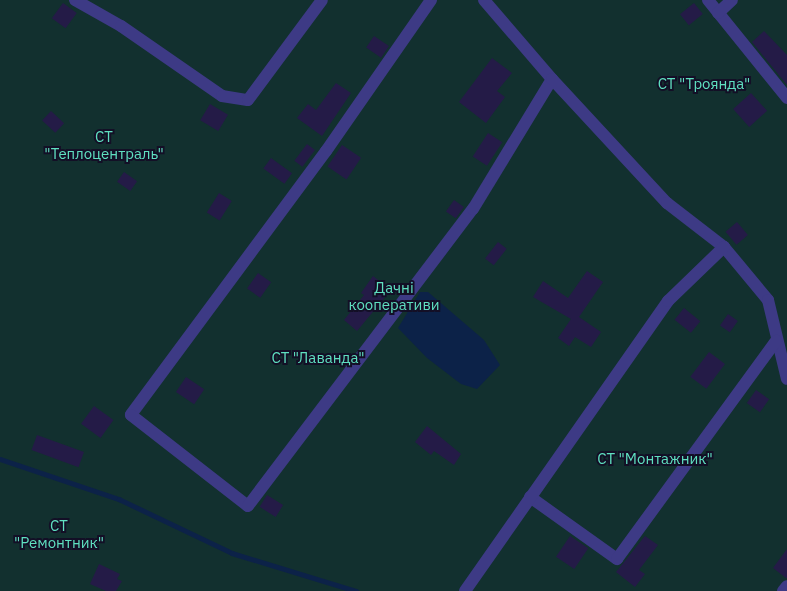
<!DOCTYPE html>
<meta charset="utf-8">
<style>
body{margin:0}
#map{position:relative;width:787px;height:591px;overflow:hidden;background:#130f26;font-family:"IBM Plex Sans",sans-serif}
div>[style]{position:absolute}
.green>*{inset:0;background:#12302f;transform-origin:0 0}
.water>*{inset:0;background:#0c2248}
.stream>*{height:4.5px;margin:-2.25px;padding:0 2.25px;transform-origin:2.25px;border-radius:2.25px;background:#0c2248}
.building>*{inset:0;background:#241b47;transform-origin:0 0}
.street>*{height:12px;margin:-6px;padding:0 6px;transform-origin:6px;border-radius:6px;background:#3d3a85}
span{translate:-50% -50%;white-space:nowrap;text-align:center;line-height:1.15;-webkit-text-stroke:4px #130f26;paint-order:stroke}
.park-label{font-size:15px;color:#5fe0c0}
</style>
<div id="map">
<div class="green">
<i style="left:0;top:0;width:787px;height:591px"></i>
</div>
<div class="water">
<i style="clip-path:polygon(420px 292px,428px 292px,484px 340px,500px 365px,477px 389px,461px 384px,427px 358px,398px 328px)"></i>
</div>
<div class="stream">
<i style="left:0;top:459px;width:126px;rotate:18.6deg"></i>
<i style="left:119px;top:499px;width:125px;rotate:25.5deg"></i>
<i style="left:232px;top:553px;width:130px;rotate:17deg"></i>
</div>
<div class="building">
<i style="left:63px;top:3px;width:17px;height:19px;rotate:36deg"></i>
<i style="left:694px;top:3px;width:14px;height:18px;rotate:51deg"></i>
<i style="clip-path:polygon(764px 31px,787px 55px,787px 85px,752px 42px)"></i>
<i style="left:374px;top:36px;width:18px;height:14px;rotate:34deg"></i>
<i style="clip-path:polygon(492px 58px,512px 73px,497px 91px,505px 97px,486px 123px,459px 102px)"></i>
<i style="clip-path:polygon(336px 83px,351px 93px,322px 136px,297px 118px,308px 104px,316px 110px)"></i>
<i style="left:751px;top:93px;width:24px;height:24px;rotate:48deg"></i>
<i style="left:210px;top:104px;width:21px;height:19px;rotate:31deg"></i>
<i style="left:51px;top:111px;width:18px;height:13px;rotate:43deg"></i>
<i style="left:488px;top:133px;width:17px;height:28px;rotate:33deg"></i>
<i style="left:307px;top:144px;width:10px;height:21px;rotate:37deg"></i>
<i style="left:342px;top:145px;width:23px;height:26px;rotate:34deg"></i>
<i style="left:271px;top:158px;width:26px;height:13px;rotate:36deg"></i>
<i style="left:124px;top:172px;width:16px;height:12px;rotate:35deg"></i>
<i style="left:219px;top:193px;width:15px;height:23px;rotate:32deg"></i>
<i style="left:454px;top:200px;width:12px;height:14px;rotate:35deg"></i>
<i style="left:737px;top:222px;width:17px;height:15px;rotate:50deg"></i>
<i style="left:498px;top:242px;width:11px;height:21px;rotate:38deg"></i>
<i style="clip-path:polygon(587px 271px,603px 282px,579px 317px,601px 332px,591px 347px,575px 337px,569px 346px,558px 338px,571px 319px,533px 297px,543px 281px,568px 298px)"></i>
<i style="left:258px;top:273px;width:16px;height:19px;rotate:35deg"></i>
<i style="clip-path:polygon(373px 276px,391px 290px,357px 331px,344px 320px,364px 295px,361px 293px)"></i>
<i style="left:684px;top:308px;width:21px;height:15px;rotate:39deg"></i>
<i style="left:728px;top:314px;width:12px;height:14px;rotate:35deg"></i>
<i style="left:709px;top:352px;width:20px;height:31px;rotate:37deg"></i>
<i style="left:186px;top:377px;width:22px;height:18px;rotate:34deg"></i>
<i style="left:756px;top:390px;width:16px;height:16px;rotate:35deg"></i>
<i style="left:94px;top:406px;width:24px;height:22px;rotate:36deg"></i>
<i style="clip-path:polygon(427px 426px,461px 454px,454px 465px,434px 451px,431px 455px,415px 442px)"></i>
<i style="left:37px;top:435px;width:50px;height:16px;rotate:20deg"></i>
<i style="left:267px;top:495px;width:19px;height:14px;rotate:32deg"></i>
<i style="left:570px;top:536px;width:22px;height:25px;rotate:34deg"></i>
<i style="clip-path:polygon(645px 536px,658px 545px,639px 570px,645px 574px,635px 587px,616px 572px)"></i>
<i style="clip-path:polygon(787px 549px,787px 578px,786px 578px,773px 568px)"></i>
<i style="clip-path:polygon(99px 564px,120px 574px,117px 579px,122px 581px,116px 591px,106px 591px,90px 584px)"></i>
</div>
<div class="street">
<i style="left:75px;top:0;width:53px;rotate:29.5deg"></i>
<i style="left:121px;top:26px;width:123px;rotate:34.7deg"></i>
<i style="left:222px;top:96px;width:26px;rotate:9deg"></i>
<i style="left:248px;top:100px;width:124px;rotate:-53.5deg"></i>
<i style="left:431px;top:0;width:184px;rotate:124.8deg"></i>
<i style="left:326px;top:151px;width:328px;rotate:126.5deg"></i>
<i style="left:131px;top:415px;width:148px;rotate:37.9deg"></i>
<i style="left:248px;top:506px;width:373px;rotate:-52.9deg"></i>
<i style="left:473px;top:209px;width:152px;rotate:-58.7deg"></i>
<i style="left:484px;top:0;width:104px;rotate:49.3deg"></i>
<i style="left:552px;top:79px;width:169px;rotate:47.2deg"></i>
<i style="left:667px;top:203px;width:72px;rotate:37.7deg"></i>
<i style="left:724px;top:247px;width:69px;rotate:50.3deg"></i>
<i style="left:768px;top:300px;width:81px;rotate:76.5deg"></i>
<i style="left:708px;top:0;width:126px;rotate:51.1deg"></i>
<i style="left:718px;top:13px;width:19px;rotate:-43deg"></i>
<i style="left:530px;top:497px;width:107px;rotate:35.5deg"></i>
<i style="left:617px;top:559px;width:270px;rotate:-53.9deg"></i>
<i style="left:465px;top:591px;width:354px;rotate:-55deg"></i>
<i style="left:668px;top:301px;width:78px;rotate:-44deg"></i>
<i style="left:783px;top:591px;width:6px;rotate:-51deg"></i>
</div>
<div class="park-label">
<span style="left:704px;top:84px">СТ "Троянда"</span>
<span style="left:104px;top:145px">СТ<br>"Теплоцентраль"</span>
<span style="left:394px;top:296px">Дачні<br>кооперативи</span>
<span style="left:318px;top:358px">СТ "Лаванда"</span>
<span style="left:655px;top:459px">СТ "Монтажник"</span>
<span style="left:59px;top:534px">СТ<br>"Ремонтник"</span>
</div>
</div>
